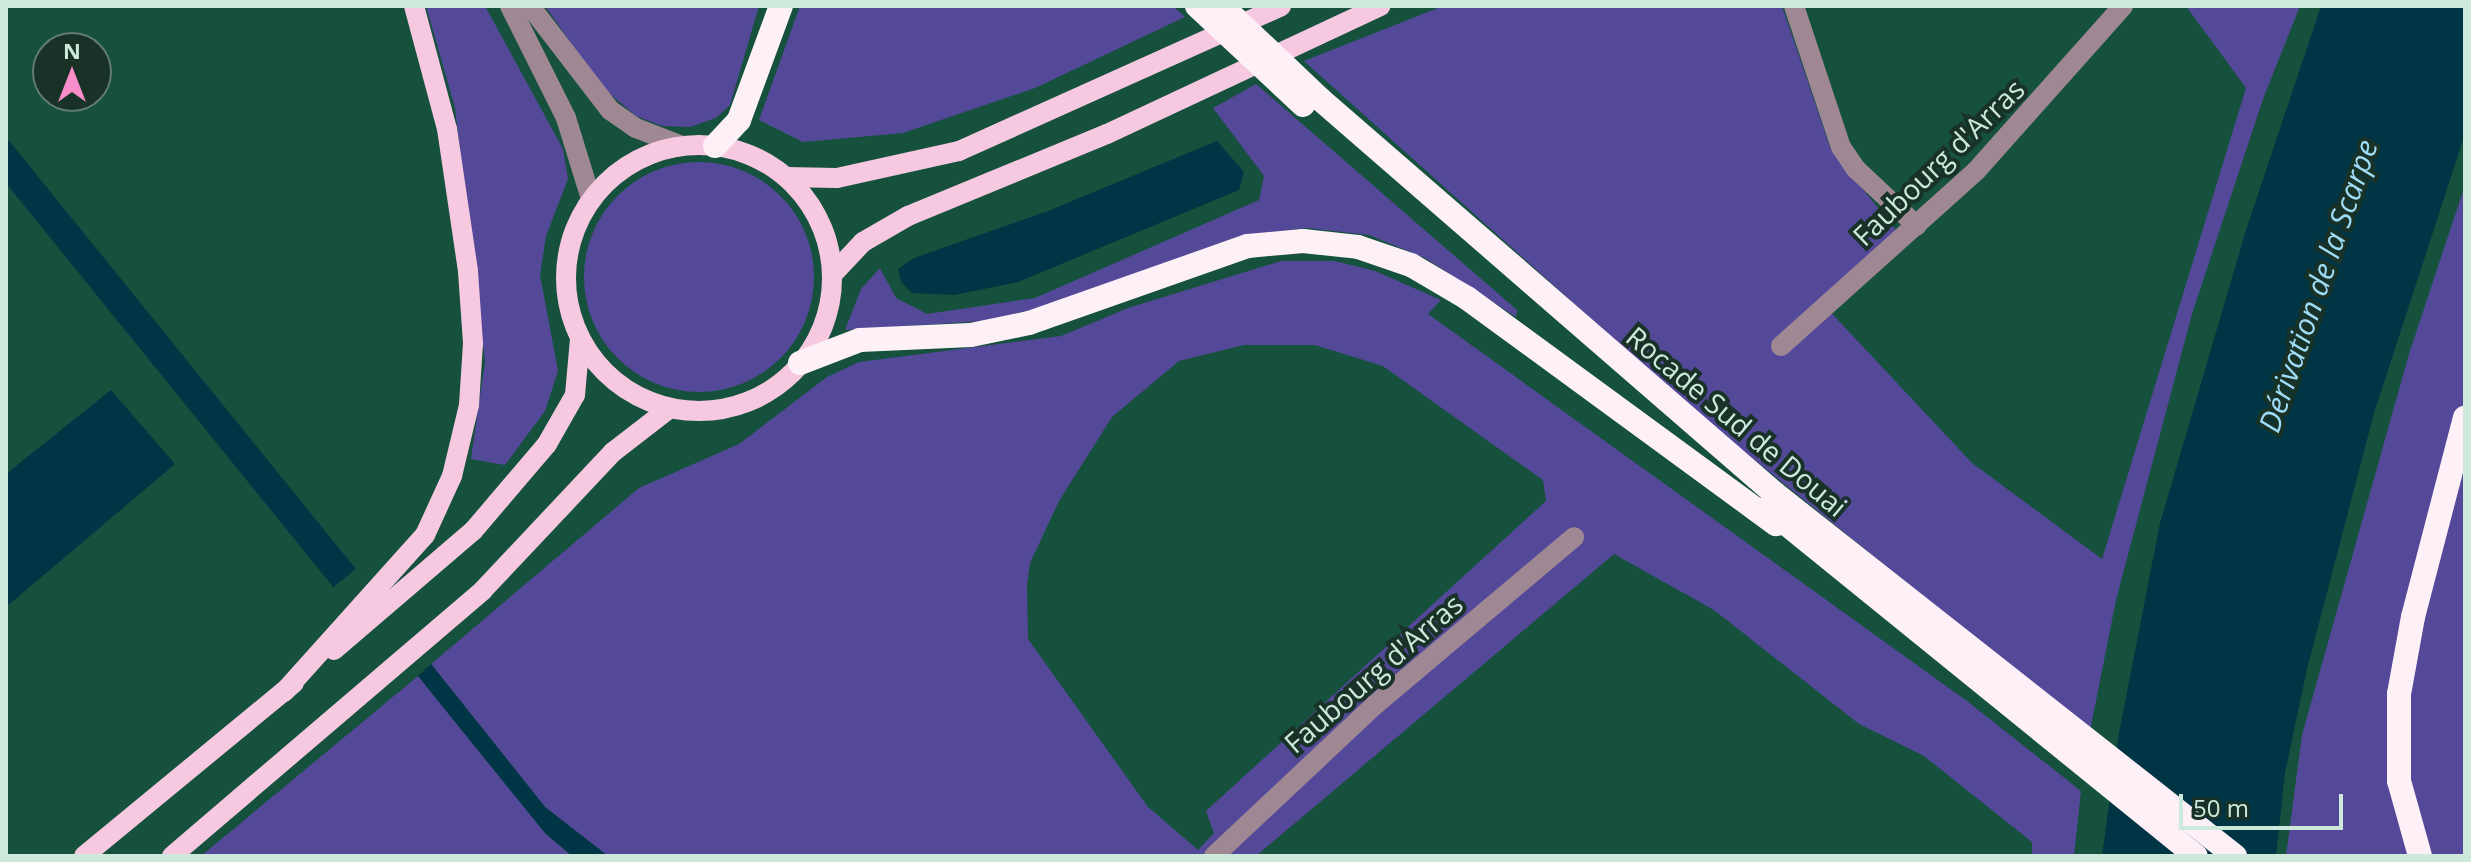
<!DOCTYPE html>
<meta charset="utf-8">
<style>
body{margin:0}
#map{position:relative;width:2471px;height:862px;overflow:hidden;background:#15513d;font-family:"Open Sans",sans-serif}
div>[style]{position:absolute}
.green>*{inset:0;background:#544999}
.round{border-radius:50%}
.water>*{inset:0;background:#003546;transform-origin:0 0}
.minor>*{height:20px;margin:-10px;padding:0 10px;transform-origin:10px;border-radius:10px;background:#9f8894}
.major>*{height:20px;margin:-10px;padding:0 10px;transform-origin:10px;border-radius:10px;background:#f7c9e0}
.major>.ring{margin:-10px;padding:0;box-sizing:content-box;background:none;border:20px solid #f7c9e0;border-radius:50%}
.highway>*{height:24px;margin:-12px;padding:0 12px;transform-origin:12px;border-radius:12px;background:#fdf1f7}
.highway-bridge>*{height:24px;margin:-12px;padding:0 12px;transform-origin:12px;border-radius:12px;background:#fdf1f7}
span{translate:-50% -50%;white-space:nowrap;text-align:center;line-height:1.15;-webkit-text-stroke:8px #193228;paint-order:stroke}
.street-label{font-size:28px;color:#cce9db}
.water-label{font-size:30px;color:#9edbf6;font-style:italic}
.frame{position:absolute;inset:0;border:8px solid #cce9db;pointer-events:none}
.north{position:absolute;left:32px;top:32px;width:80px;height:80px;box-sizing:border-box;background:#193228;border:2px solid #617b70;border-radius:50%;rotate:0deg;font-size:22px;font-weight:700;line-height:32px;text-align:center;color:#cce9db}
.north::after{content:'';display:block;margin:auto;width:28px;height:36px;background:#f98fca;clip-path:polygon(50% 0,100% 100%,50% 72%,0 100%)}
.scale{position:absolute;left:2179px;top:794px;width:164px;height:36px;box-sizing:border-box;border:4px solid #cce9db;border-top:0;padding-left:10px;font-size:24px;line-height:28px;white-space:nowrap;color:#cce9db;-webkit-text-stroke:6px #193228;paint-order:stroke}
</style>
<div id="map">
<div class="green">
<i style="clip-path:polygon(426px 6px,485px 6px,563px 149px,568px 179px,546px 236px,540px 275px,558px 371px,545px 411px,505px 465px,471px 459px,485px 362px,455px 108px)"></i>
<i style="clip-path:polygon(545px 6px,759px 6px,730px 105px,716px 118px,690px 127px,662px 126px,636px 116px,603px 88px)"></i>
<i style="clip-path:polygon(800px 6px,1173px 6px,1185px 17px,1035px 88px,903px 133px,803px 142px,759px 120px)"></i>
<i style="clip-path:polygon(1443px 6px,1782px 6px,1831px 150px,1896px 230px,1823px 304px,1972px 463px,2102px 559px,2246px 88px,2186px 6px,2300px 6px,2263px 99px,2192px 314px,2116px 600px,2090px 731px,1689px 407px,1304px 61px)"></i>
<i style="clip-path:polygon(1256px 84px,1517px 310px,1516px 317px,1425px 258px,1369px 235px,1307px 228px,1237px 237px,1039px 308px,984px 321px,845px 330px,861px 289px,880px 268px,896px 298px,927px 314px,1035px 298px,1259px 200px,1264px 176px,1213px 108px)"></i>
<i class="round" style="left:584px;top:162px;width:230px;height:230px"></i>
<i style="clip-path:polygon(2465px 185px,2465px 856px,2286px 856px,2302px 735px,2409px 354px)"></i>
<i style="clip-path:polygon(evenodd,1281px 261px,1335px 261px,1375px 271px,1441px 300px,1428px 314px,1967px 701px,2081px 791px,2074px 856px,2032px 856px,2032px 842px,1924px 756px,1859px 724px,1714px 610px,1614px 554px,1256px 856px,608px 856px,545px 807px,431px 664px,639px 488px,739px 444px,827px 377px,859px 362px,1061px 336px,1128px 308px,1281px 261px,1244px 345px,1315px 345px,1383px 366px,1543px 480px,1546px 501px,1206px 811px,1214px 833px,1198px 850px,1148px 807px,1028px 639px,1027px 585px,1030px 563px,1059px 501px,1112px 417px,1179px 361px,1244px 345px)"></i>
<i style="clip-path:polygon(418px 676px,545px 833px,572px 856px,201px 856px)"></i>
</div>
<div class="water">
<i style="clip-path:polygon(2321px 6px,2465px 6px,2465px 134px,2374px 413px,2307px 669px,2285px 773px,2276px 856px,2102px 856px,2119px 733px,2160px 523px,2246px 230px)"></i>
<i style="left:6px;top:137px;width:556px;height:29px;rotate:51deg"></i>
<i style="clip-path:polygon(1217px 141px,1244px 172px,1239px 190px,1018px 282px,954px 295px,912px 293px,901px 282px,898px 269px,914px 258px,1048px 211px)"></i>
<i style="clip-path:polygon(111px 390px,175px 464px,6px 607px,6px 474px)"></i>
<i style="clip-path:polygon(431px 664px,545px 807px,608px 856px,572px 856px,545px 833px,418px 676px)"></i>
</div>
<div class="minor">
<i style="left:510px;top:6px;width:125px;rotate:63.4deg"></i>
<i style="left:566px;top:118px;width:85px;rotate:72.8deg"></i>
<i style="left:530px;top:6px;width:131px;rotate:52.4deg"></i>
<i style="left:610px;top:110px;width:32px;rotate:35deg"></i>
<i style="left:636px;top:128px;width:49px;rotate:21.4deg"></i>
<i style="left:1794px;top:6px;width:149px;rotate:71.6deg"></i>
<i style="left:1841px;top:147px;width:27px;rotate:56deg"></i>
<i style="left:1856px;top:169px;width:83px;rotate:43.1deg"></i>
<i style="left:1781px;top:346px;width:262px;rotate:-41.9deg"></i>
<i style="left:1976px;top:171px;width:221px;rotate:-48.3deg"></i>
<i style="left:1214px;top:856px;width:222px;rotate:-43.2deg"></i>
<i style="left:1376px;top:704px;width:259px;rotate:-40.1deg"></i>
</div>
<div class="major">
<i class="ring" style="left:566px;top:145px;width:246px;height:246px"></i>
<i style="left:786px;top:177px;width:51px;rotate:1.1deg"></i>
<i style="left:837px;top:178px;width:125px;rotate:-12.5deg"></i>
<i style="left:959px;top:151px;width:353px;rotate:-24.2deg"></i>
<i style="left:832px;top:275px;width:45px;rotate:-46.8deg"></i>
<i style="left:863px;top:242px;width:52px;rotate:-30deg"></i>
<i style="left:908px;top:216px;width:215px;rotate:-22.4deg"></i>
<i style="left:1107px;top:134px;width:302px;rotate:-25.1deg"></i>
<i style="left:334px;top:650px;width:183px;rotate:-40.6deg"></i>
<i style="left:473px;top:531px;width:114px;rotate:-49.6deg"></i>
<i style="left:547px;top:444px;width:56px;rotate:-60.3deg"></i>
<i style="left:575px;top:395px;width:56px;rotate:-84.9deg"></i>
<i style="left:284px;top:692px;width:211px;rotate:-48.1deg"></i>
<i style="left:425px;top:535px;width:65px;rotate:-65.4deg"></i>
<i style="left:452px;top:476px;width:73px;rotate:-76.5deg"></i>
<i style="left:469px;top:405px;width:62px;rotate:-86.3deg"></i>
<i style="left:473px;top:343px;width:72px;rotate:-94deg"></i>
<i style="left:468px;top:271px;width:144px;rotate:-98.4deg"></i>
<i style="left:447px;top:129px;width:127px;rotate:-105deg"></i>
<i style="left:84px;top:856px;width:272px;rotate:-39.5deg"></i>
<i style="left:172px;top:856px;width:409px;rotate:-40.5deg"></i>
<i style="left:483px;top:590px;width:190px;rotate:-46.7deg"></i>
<i style="left:613px;top:452px;width:72px;rotate:-37.7deg"></i>
</div>
<div class="highway">
<i style="left:1320px;top:99px;width:601px;rotate:40.95deg"></i>
<i style="left:1774px;top:493px;width:587px;rotate:38.22deg"></i>
<i style="left:715px;top:146px;width:35px;rotate:-47deg"></i>
<i style="left:739px;top:120px;width:121px;rotate:-69.8deg"></i>
<i style="left:800px;top:363px;width:64px;rotate:-21deg"></i>
<i style="left:860px;top:340px;width:111px;rotate:-2.6deg"></i>
<i style="left:971px;top:335px;width:59px;rotate:-11.7deg"></i>
<i style="left:1029px;top:323px;width:232px;rotate:-19.4deg"></i>
<i style="left:1248px;top:246px;width:55px;rotate:-5.2deg"></i>
<i style="left:1303px;top:241px;width:55px;rotate:6.2deg"></i>
<i style="left:1358px;top:247px;width:56px;rotate:18.8deg"></i>
<i style="left:1411px;top:265px;width:65px;rotate:30.5deg"></i>
<i style="left:1467px;top:298px;width:383px;rotate:36.2deg"></i>
<i style="left:1767px;top:508px;width:552px;rotate:39.05deg"></i>
<i style="left:2420px;top:856px;width:78px;rotate:-105.6deg"></i>
<i style="left:2399px;top:781px;width:87px;rotate:-90deg"></i>
<i style="left:2399px;top:694px;width:78px;rotate:-79.7deg"></i>
<i style="left:2413px;top:617px;width:206px;rotate:-75.4deg"></i>
</div>
<div class="highway-bridge">
<i style="left:1197px;top:6px;width:145px;rotate:43deg"></i>
<i style="left:1222px;top:6px;width:135px;rotate:43.5deg"></i>
</div>
<div class="street-label">
<span style="left:1938px;top:162px;rotate:-44deg">Faubourg d'Arras</span>
<span style="left:1737px;top:421px;rotate:40deg">Rocade Sud de Douai</span>
<span style="left:1373px;top:673px;rotate:-41deg">Faubourg d'Arras</span>
</div>
<div class="water-label">
<span style="left:2318px;top:286px;rotate:-71deg">Dérivation de la Scarpe</span>
</div>
<div class="frame"></div>
<div class="north">N</div>
<div class="scale">50 m</div>
</div>
